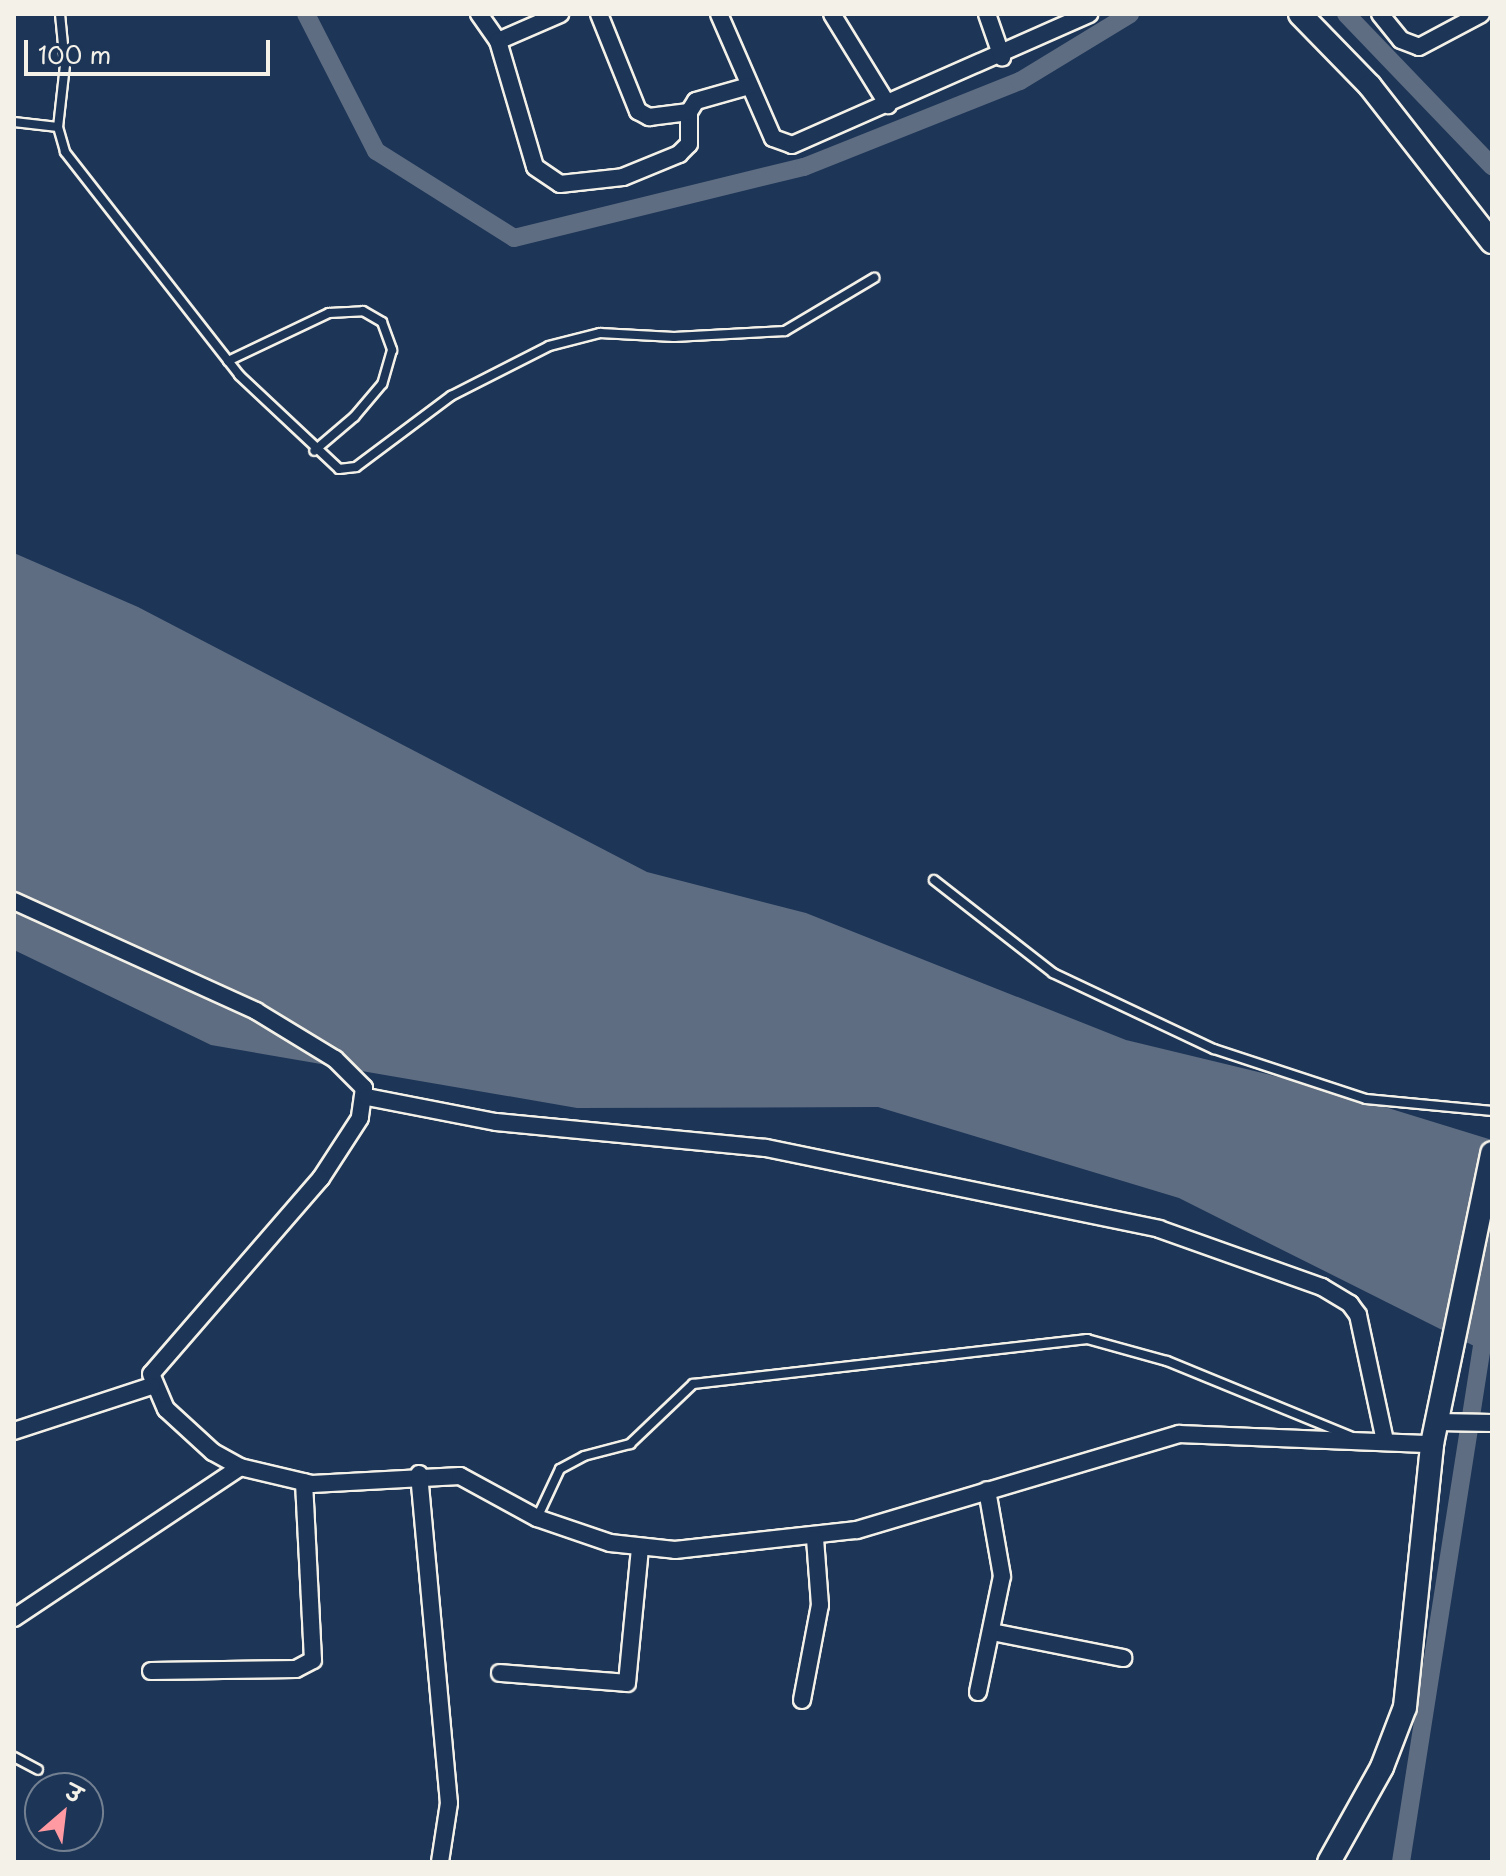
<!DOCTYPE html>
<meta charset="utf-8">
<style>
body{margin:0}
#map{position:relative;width:1506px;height:1876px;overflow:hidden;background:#1d3557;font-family:"Playpen Sans","Playpen Sans Deva",sans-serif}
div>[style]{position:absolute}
.water>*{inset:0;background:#5e6d82}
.canal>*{height:18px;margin:-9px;padding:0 9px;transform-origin:9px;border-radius:9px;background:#5e6d82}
.roads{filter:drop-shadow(2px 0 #f4f1e8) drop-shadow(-2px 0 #f4f1e8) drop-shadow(0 2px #f4f1e8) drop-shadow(0 -2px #f4f1e8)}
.lane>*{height:8px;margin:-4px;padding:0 4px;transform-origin:4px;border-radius:4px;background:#1d3557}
.street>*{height:16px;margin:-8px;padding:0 8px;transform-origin:8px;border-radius:8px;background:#1d3557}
.secondary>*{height:22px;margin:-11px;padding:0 11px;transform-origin:11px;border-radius:11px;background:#1d3557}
span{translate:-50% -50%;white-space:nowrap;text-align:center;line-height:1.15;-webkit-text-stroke:8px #1d3557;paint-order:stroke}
.frame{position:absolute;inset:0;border:16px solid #f4f1e8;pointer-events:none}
.north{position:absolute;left:24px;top:1772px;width:80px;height:80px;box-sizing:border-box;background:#1d3557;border:2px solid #738091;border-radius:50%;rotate:28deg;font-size:22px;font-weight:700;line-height:32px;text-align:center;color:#f4f1e8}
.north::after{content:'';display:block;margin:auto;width:28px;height:36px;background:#ff9aa2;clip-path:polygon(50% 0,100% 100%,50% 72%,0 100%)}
.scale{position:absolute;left:24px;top:40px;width:246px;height:36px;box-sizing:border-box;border:4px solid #f4f1e8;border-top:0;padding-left:10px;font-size:24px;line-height:28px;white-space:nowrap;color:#f4f1e8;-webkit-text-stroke:6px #1d3557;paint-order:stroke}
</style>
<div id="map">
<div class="water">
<i style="clip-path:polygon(14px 553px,138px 607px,647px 872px,806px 913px,1126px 1040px,1320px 1087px,1492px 1140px,1492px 1355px,1179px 1198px,878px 1107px,577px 1108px,211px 1045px,14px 950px)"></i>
</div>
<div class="canal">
<i style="left:306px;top:14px;width:154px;rotate:62.9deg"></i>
<i style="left:376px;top:151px;width:163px;rotate:32.2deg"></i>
<i style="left:514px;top:238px;width:299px;rotate:-13.8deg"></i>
<i style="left:804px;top:167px;width:232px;rotate:-21.7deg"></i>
<i style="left:1020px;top:81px;width:129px;rotate:-31.3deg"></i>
<i style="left:1346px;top:14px;width:211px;rotate:46.2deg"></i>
<i style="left:1401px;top:1862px;width:587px;rotate:-81.08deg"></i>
</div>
<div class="roads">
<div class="lane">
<i style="left:60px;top:14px;width:51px;rotate:84.4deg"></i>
<i style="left:65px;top:65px;width:62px;rotate:96.4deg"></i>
<i style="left:58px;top:127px;width:26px;rotate:74deg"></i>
<i style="left:65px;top:152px;width:283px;rotate:52deg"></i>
<i style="left:239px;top:375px;width:137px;rotate:43.2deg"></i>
<i style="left:339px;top:469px;width:17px;rotate:-7deg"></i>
<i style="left:356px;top:467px;width:119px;rotate:-36.8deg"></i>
<i style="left:451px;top:396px;width:110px;rotate:-27deg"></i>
<i style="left:549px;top:346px;width:53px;rotate:-14.3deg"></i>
<i style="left:600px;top:333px;width:74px;rotate:3.1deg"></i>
<i style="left:674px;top:337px;width:111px;rotate:-3.1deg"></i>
<i style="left:785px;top:331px;width:104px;rotate:-30.8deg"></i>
<i style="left:14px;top:122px;width:44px;rotate:6.5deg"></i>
<i style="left:228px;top:361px;width:112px;rotate:-25.4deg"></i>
<i style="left:329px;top:313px;width:34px;rotate:-3deg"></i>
<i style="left:363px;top:311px;width:22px;rotate:30deg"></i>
<i style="left:382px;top:322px;width:30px;rotate:70deg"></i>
<i style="left:392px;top:350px;width:35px;rotate:106deg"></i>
<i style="left:382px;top:384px;width:43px;rotate:130.3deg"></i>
<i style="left:354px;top:417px;width:52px;rotate:139.6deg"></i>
<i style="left:934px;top:880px;width:151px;rotate:38deg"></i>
<i style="left:1053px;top:973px;width:178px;rotate:25.3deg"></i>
<i style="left:1214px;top:1049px;width:160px;rotate:18.2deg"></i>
<i style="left:1366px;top:1099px;width:127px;rotate:5.4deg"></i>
<i style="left:537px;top:1518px;width:54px;rotate:-64.9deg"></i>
<i style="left:560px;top:1469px;width:27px;rotate:-28deg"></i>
<i style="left:584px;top:1456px;width:48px;rotate:-14.6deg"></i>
<i style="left:630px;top:1444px;width:87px;rotate:-43.6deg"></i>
<i style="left:693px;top:1384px;width:397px;rotate:-6.5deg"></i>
<i style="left:1087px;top:1339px;width:83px;rotate:15.4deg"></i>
<i style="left:1167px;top:1361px;width:198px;rotate:22.3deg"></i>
<i style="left:14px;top:1757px;width:27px;rotate:28deg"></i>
</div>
<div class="street">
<i style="left:479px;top:14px;width:33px;rotate:55deg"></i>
<i style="left:498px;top:41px;width:68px;rotate:-23.5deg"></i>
<i style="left:599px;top:14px;width:105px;rotate:68.1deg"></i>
<i style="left:638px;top:111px;width:13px;rotate:29deg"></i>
<i style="left:649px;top:117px;width:40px;rotate:-7.1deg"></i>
<i style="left:719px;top:14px;width:135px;rotate:66.5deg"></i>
<i style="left:773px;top:138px;width:20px;rotate:20deg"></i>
<i style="left:792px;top:145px;width:325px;rotate:-23.8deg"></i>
<i style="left:832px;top:14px;width:107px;rotate:58.4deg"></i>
<i style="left:987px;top:14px;width:46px;rotate:70.8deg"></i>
<i style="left:1380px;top:14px;width:33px;rotate:51deg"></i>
<i style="left:1401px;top:40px;width:19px;rotate:21deg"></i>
<i style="left:1419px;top:47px;width:70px;rotate:-28deg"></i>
<i style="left:498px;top:41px;width:131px;rotate:73.6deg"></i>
<i style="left:535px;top:167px;width:30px;rotate:34deg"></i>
<i style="left:560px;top:184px;width:63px;rotate:-6.3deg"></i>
<i style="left:623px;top:177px;width:61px;rotate:-22.3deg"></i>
<i style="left:679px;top:154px;width:14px;rotate:-45deg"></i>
<i style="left:689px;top:144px;width:32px;rotate:-90deg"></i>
<i style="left:689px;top:112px;width:13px;rotate:-58deg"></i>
<i style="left:696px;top:101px;width:55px;rotate:-15.8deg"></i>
<i style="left:14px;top:901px;width:266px;rotate:24.4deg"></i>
<i style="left:256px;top:1011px;width:92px;rotate:31.3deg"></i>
<i style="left:335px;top:1059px;width:41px;rotate:45deg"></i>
<i style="left:364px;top:1088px;width:30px;rotate:98deg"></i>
<i style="left:360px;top:1118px;width:72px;rotate:123deg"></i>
<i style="left:321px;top:1178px;width:259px;rotate:130.9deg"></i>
<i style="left:151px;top:1374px;width:38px;rotate:67deg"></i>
<i style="left:166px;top:1409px;width:64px;rotate:42.5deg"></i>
<i style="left:213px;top:1452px;width:31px;rotate:29deg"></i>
<i style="left:240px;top:1467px;width:74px;rotate:13.3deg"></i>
<i style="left:312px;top:1484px;width:148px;rotate:-3.1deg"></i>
<i style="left:460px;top:1476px;width:88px;rotate:28.6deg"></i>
<i style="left:537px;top:1518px;width:77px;rotate:18.9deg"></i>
<i style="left:610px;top:1543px;width:65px;rotate:6.1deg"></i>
<i style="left:675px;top:1550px;width:183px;rotate:-6.3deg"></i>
<i style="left:857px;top:1530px;width:336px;rotate:-16.6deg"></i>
<i style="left:1179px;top:1434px;width:253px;rotate:2.3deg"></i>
<i style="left:367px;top:1097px;width:131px;rotate:11deg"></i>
<i style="left:496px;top:1122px;width:271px;rotate:5.5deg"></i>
<i style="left:766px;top:1148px;width:401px;rotate:11.6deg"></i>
<i style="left:1159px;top:1229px;width:173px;rotate:19.6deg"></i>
<i style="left:1322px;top:1287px;width:33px;rotate:31deg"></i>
<i style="left:1350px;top:1304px;width:14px;rotate:54deg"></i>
<i style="left:1358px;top:1315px;width:129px;rotate:77.9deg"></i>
<i style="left:1438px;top:1422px;width:54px;rotate:1.1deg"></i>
<i style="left:14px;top:1431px;width:145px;rotate:-18.1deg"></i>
<i style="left:419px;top:1474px;width:330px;rotate:84.8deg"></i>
<i style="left:449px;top:1803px;width:60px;rotate:98.7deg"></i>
<i style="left:14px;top:1618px;width:272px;rotate:-33.7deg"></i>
<i style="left:992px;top:1632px;width:134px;rotate:11.2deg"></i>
<i style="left:151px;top:1671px;width:145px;rotate:-0.8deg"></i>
<i style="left:296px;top:1669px;width:19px;rotate:-28deg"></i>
<i style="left:313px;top:1660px;width:178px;rotate:-92.9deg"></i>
<i style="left:500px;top:1673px;width:127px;rotate:4.5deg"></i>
<i style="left:627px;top:1683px;width:135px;rotate:-84.5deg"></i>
<i style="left:978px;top:1692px;width:118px;rotate:-78.3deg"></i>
<i style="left:1002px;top:1576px;width:87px;rotate:-99.9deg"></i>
<i style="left:802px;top:1700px;width:97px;rotate:-79.3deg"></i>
<i style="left:820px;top:1605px;width:66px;rotate:-94.3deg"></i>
</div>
<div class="secondary">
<i style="left:1300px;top:14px;width:100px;rotate:45.8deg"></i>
<i style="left:1370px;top:86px;width:198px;rotate:52deg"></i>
<i style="left:1329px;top:1862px;width:109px;rotate:-60.8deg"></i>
<i style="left:1382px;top:1767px;width:64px;rotate:-69deg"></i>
<i style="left:1405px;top:1707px;width:264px;rotate:-84.1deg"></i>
<i style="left:1432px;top:1444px;width:297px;rotate:-78.3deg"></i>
</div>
</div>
<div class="frame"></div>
<div class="north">उ</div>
<div class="scale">100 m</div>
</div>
